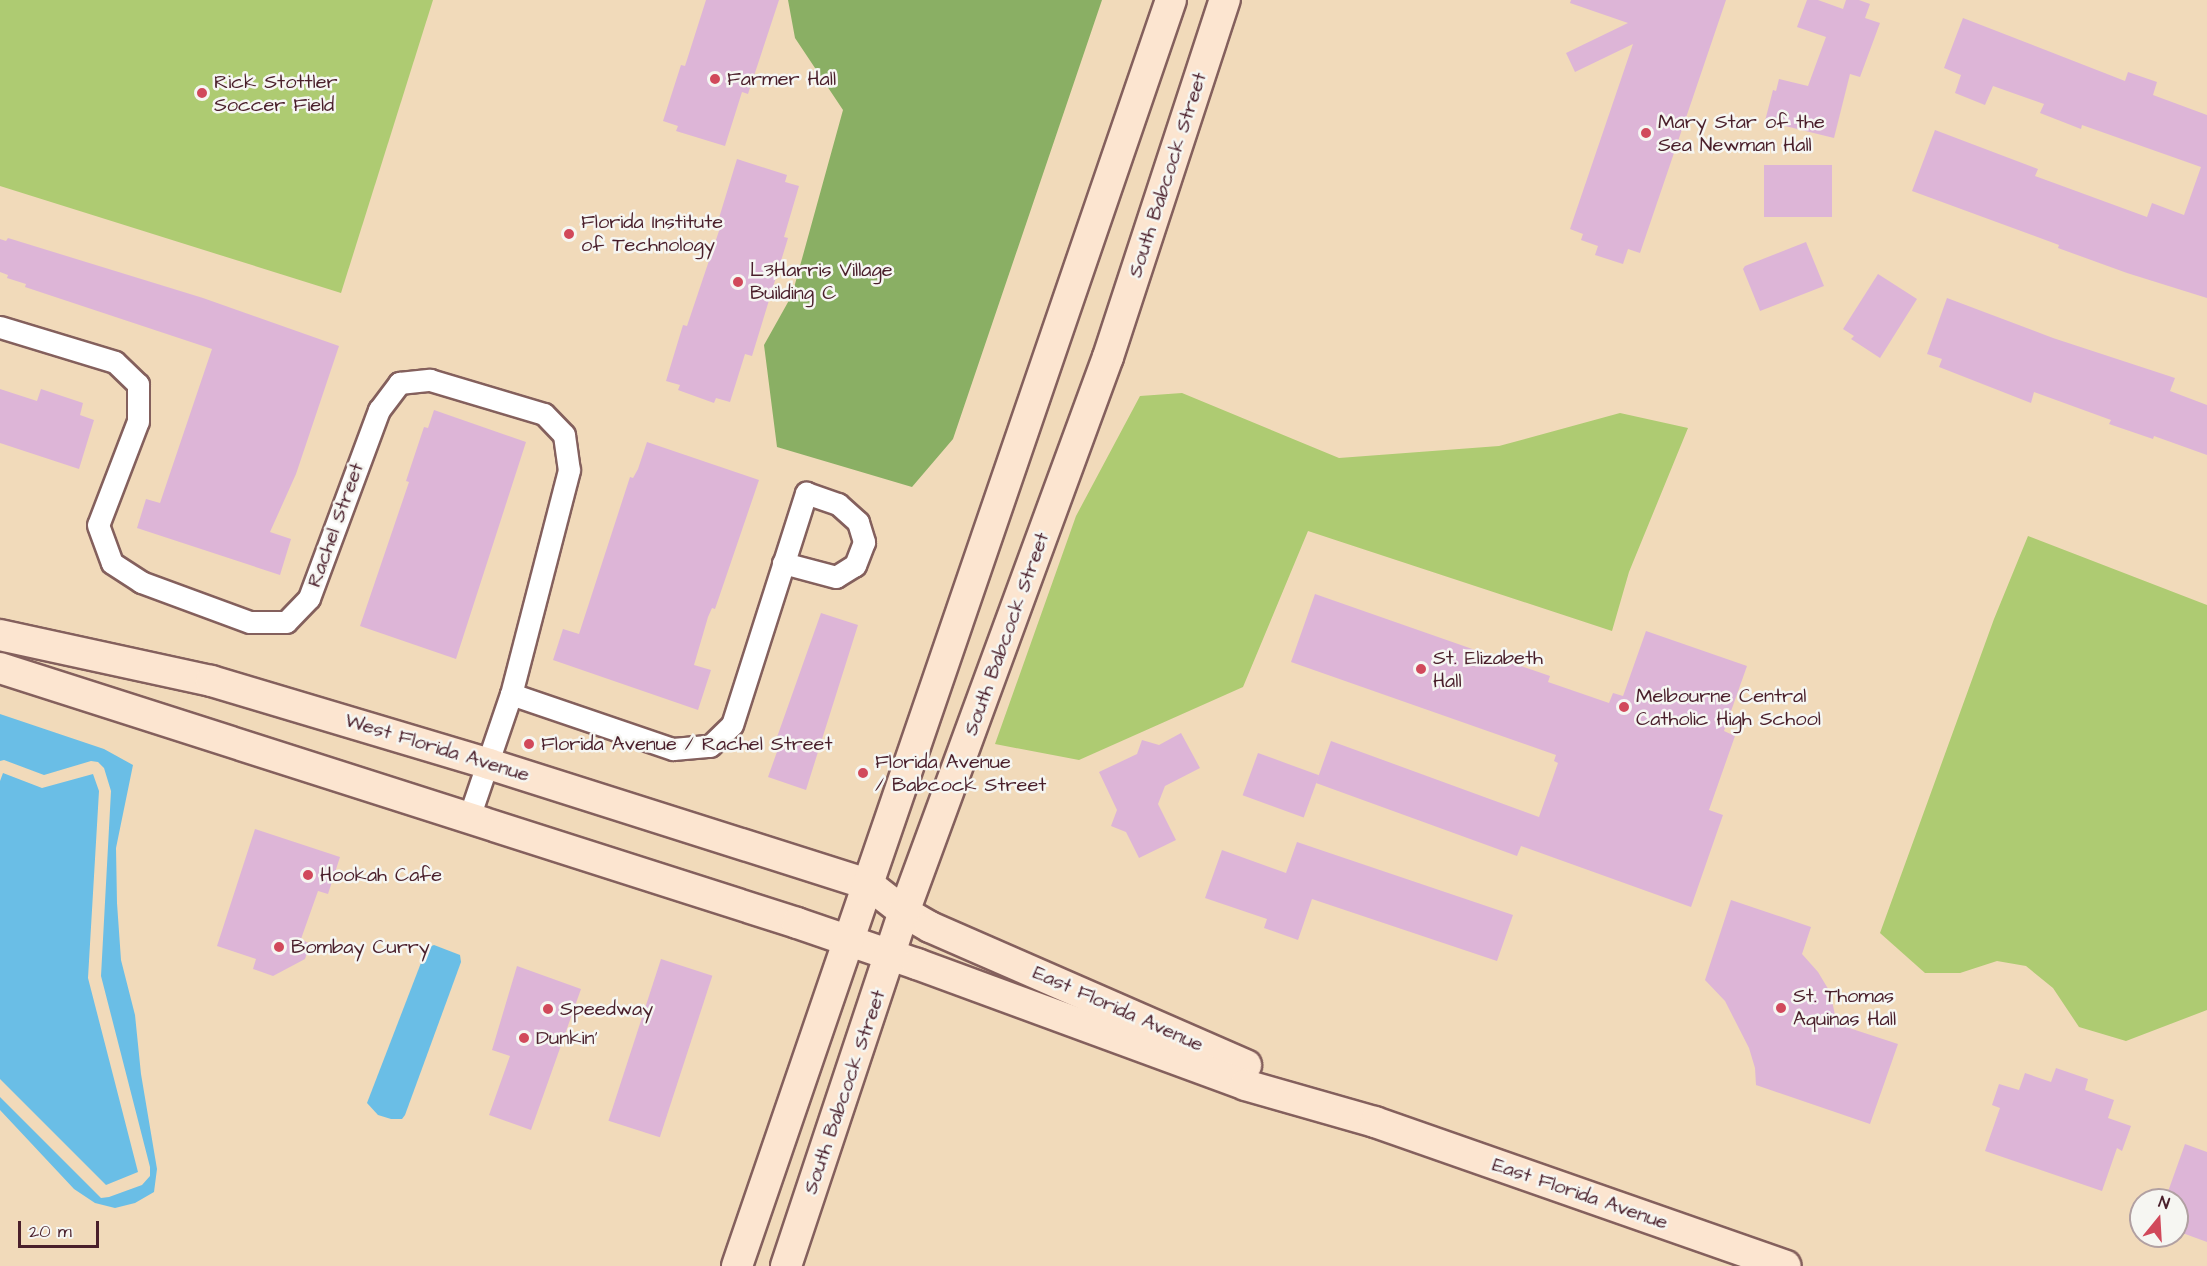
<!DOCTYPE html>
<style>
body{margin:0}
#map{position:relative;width:2207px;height:1266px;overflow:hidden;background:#f1daba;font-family:"Architects Daughter",sans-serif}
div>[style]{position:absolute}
.green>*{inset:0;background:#aecb72}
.forest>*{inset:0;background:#8aaf64}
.water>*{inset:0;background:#6abee6}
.building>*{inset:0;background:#ddb5d7;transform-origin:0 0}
.roads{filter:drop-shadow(2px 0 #84605d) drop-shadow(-2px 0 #84605d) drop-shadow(0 2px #84605d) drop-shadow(0 -2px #84605d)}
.street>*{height:21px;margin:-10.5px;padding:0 10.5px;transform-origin:10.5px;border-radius:10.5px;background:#fff}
.secondary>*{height:30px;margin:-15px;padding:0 15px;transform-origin:15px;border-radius:15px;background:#fce5d0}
.dots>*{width:16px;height:16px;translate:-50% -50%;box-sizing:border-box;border:3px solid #f6f6f2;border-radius:50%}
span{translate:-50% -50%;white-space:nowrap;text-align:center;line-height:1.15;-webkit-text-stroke:5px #f6f6f2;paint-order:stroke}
.poi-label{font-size:20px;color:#4a1f2b}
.left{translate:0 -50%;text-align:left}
.street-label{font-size:20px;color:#4a1f2b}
.north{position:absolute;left:2129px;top:1188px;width:60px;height:60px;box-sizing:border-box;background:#f6f6f2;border:2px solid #b1a0a2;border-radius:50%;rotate:18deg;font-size:16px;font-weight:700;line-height:24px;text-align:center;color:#4a1f2b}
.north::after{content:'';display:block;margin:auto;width:21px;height:27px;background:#d1495b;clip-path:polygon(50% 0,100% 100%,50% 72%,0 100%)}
.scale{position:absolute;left:18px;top:1221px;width:81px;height:27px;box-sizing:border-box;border:3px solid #4a1f2b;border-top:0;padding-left:8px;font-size:18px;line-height:21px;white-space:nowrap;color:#4a1f2b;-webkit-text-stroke:4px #f6f6f2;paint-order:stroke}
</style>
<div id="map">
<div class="green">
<i style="clip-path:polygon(0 0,433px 0,341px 293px,0 186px)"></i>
<i style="clip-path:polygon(1182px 393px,1339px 458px,1499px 446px,1620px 413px,1688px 428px,1629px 572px,1612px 631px,1308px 531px,1243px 687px,1079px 760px,995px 744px,1076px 516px,1140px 396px)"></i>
<i style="clip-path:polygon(2028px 536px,2207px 605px,2207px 1010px,2126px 1041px,2079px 1027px,2053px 988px,2026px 966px,1997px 961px,1960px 973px,1925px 973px,1880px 933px,1994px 619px)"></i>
</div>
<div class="forest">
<i style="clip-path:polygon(788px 0,1102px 0,953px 439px,912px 487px,777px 447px,764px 345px,792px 295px,843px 110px,795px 38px)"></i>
</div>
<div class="water">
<i style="clip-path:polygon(0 714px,104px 749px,133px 765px,116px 848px,117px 903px,121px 960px,135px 1015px,141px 1074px,157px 1169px,154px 1192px,135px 1203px,115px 1208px,95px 1203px,74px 1189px,0 1110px,0 1097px,101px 1198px,109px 1197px,142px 1185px,150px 1176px,150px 1167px,101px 976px,111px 791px,104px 768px,98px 762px,91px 761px,44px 775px,4px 760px,0 761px)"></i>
<i style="clip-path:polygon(3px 773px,42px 788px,93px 774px,99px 791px,88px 978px,138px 1172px,106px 1185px,0 1079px,0 781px)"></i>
<i style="clip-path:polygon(434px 945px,460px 955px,461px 962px,405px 1115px,402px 1119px,391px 1119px,378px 1115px,367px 1103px,424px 955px,429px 947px)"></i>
</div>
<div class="building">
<i style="clip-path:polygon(706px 0,779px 0,748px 94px,742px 92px,725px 146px,676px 131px,678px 126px,663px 121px,681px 65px,685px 66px)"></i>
<i style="clip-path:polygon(1571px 0,1726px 0,1640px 253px,1628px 249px,1623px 264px,1595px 255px,1598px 246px,1581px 240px,1583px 234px,1570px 229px,1633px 44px,1575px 72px,1566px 53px,1628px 23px,1570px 3px)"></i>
<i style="clip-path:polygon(1807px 0,1818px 0,1843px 9px,1846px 0,1859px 0,1870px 4px,1865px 18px,1880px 23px,1860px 77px,1850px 74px,1834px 138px,1765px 121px,1773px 90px,1776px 91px,1779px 79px,1808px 86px,1826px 37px,1797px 27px)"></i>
<i style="clip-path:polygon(1963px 18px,2125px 81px,2128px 72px,2157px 82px,2153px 95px,2207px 115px,2207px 298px,2127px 273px,2058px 248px,2059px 245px,1912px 191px,1935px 130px,2038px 169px,2035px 176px,2147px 217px,2152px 203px,2184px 215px,2201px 167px,2082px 125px,2081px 129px,2040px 113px,2044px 104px,1993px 86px,1985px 105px,1955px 93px,1961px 75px,1944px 68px)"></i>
<i style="clip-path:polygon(737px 159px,787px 175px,785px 182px,799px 186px,784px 237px,788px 238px,752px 356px,745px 354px,730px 402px,716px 398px,714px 403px,678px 390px,680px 385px,666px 381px,683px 325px,687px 326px,723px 219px,719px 218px)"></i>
<i style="left:1764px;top:165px;width:68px;height:52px"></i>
<i style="clip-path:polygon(8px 238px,203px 298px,339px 346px,296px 474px,270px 532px,291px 539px,280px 575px,137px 528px,146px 499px,160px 503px,212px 349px,25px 287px,26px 284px,7px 278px,8px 275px,0 272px,0 239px,6px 241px)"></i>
<i style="clip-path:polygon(1806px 242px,1824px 286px,1760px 311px,1743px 269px,1745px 266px)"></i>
<i style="clip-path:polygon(1878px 274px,1917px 299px,1880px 358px,1851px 339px,1854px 336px,1843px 329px)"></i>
<i style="clip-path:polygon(1947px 298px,2053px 338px,2175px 378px,2170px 391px,2207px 405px,2207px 455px,2154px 436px,2153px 439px,2109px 424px,2111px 420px,2034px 392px,2031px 403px,1939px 367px,1942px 359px,1927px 354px)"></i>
<i style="clip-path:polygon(0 389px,37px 401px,41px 389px,83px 403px,80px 415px,94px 420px,79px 469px,0 443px)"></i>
<i style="clip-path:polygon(434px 410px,526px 442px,456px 659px,360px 626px,409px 482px,406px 481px,424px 427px,428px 428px)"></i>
<i style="clip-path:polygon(647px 442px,759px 480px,715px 609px,712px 608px,708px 617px,694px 665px,711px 670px,698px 710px,553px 660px,563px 629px,579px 634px,630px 477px,633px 478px,638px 469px)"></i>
<i style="clip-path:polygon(1315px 594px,1550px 676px,1548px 682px,1609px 703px,1613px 693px,1623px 696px,1646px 631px,1747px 666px,1724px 731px,1735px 736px,1709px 810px,1723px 815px,1691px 907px,1521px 846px,1517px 856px,1316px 783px,1331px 741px,1539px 817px,1558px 763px,1554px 761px,1556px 755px,1291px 662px)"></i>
<i style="clip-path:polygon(821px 613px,858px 625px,806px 790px,768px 777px,778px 749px,779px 742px,776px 740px)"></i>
<i style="clip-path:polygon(1181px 733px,1200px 768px,1165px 786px,1158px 804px,1176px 840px,1139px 858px,1126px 832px,1111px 826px,1117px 810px,1099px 772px,1137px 754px,1142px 740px,1159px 745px)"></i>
<i style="left:1258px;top:753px;width:65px;height:45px;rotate:20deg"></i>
<i style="clip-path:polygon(255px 829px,340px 857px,328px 894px,318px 891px,301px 939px,310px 944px,305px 959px,273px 976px,253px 969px,256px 959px,217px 946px)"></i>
<i style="clip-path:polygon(1297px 842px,1513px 915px,1497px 961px,1312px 899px,1298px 940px,1264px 928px,1267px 919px,1205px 898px,1222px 850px,1286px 873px)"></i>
<i style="clip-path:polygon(1731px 900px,1811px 927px,1802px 954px,1818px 972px,1830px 992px,1837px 1024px,1898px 1044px,1870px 1124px,1756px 1085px,1755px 1068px,1749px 1048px,1725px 1001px,1705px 980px)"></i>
<i style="left:661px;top:959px;width:54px;height:170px;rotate:18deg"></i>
<i style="clip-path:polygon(517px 966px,581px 989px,531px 1130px,489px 1115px,510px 1056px,492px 1050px)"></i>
<i style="clip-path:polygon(2056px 1068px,2088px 1079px,2085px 1090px,2114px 1100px,2108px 1118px,2131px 1126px,2122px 1151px,2117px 1148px,2102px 1191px,1985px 1151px,2000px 1108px,1992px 1105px,1999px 1084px,2019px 1090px,2025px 1073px,2051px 1082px)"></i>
<i style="clip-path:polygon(2185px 1144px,2207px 1152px,2207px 1242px,2177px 1231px,2177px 1200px,2165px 1200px)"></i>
</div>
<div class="roads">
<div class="street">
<i style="left:0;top:327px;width:120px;rotate:16.9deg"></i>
<i style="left:115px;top:362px;width:32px;rotate:44deg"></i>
<i style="left:138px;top:384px;width:37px;rotate:90deg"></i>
<i style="left:138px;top:421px;width:111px;rotate:111deg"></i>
<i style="left:98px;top:525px;width:40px;rotate:69.8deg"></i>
<i style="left:112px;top:563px;width:35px;rotate:33deg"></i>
<i style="left:141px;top:582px;width:116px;rotate:20.2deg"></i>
<i style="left:250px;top:622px;width:36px"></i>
<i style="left:286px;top:622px;width:33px;rotate:-46deg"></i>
<i style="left:309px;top:598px;width:201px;rotate:-69.6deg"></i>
<i style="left:379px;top:410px;width:34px;rotate:-53deg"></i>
<i style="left:399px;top:383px;width:31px;rotate:-6deg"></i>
<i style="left:430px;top:380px;width:119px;rotate:16.6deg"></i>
<i style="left:544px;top:414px;width:29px;rotate:46deg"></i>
<i style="left:564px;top:435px;width:35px;rotate:82deg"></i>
<i style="left:569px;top:470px;width:231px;rotate:104.5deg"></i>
<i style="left:511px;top:694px;width:133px;rotate:108.8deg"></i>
<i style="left:511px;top:694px;width:171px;rotate:18.8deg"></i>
<i style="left:673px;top:749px;width:37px;rotate:-5deg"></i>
<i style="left:710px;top:746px;width:30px;rotate:-44deg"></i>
<i style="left:732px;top:725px;width:244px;rotate:-72.3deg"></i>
<i style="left:806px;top:493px;width:34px;rotate:19deg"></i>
<i style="left:838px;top:504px;width:27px;rotate:42deg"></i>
<i style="left:858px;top:522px;width:21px;rotate:73deg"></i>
<i style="left:864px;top:542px;width:25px;rotate:111deg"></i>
<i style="left:855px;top:565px;width:22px;rotate:148deg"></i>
<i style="left:836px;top:577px;width:55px;rotate:-165.2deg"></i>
</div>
<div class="secondary">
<i style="left:0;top:635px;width:216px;rotate:12.3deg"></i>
<i style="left:211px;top:681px;width:290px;rotate:16.6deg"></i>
<i style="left:489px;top:764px;width:398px;rotate:17.6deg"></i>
<i style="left:868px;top:884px;width:46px;rotate:37.9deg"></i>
<i style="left:904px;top:912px;width:30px;rotate:30deg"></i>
<i style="left:930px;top:927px;width:345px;rotate:23.6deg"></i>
<i style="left:0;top:668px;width:837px;rotate:17.74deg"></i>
<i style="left:797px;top:923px;width:127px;rotate:18.9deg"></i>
<i style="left:917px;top:964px;width:350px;rotate:20.2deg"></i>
<i style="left:1245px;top:1085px;width:135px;rotate:15.9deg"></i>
<i style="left:1375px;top:1122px;width:435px;rotate:19.3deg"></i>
<i style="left:737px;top:1266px;width:1338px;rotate:-71.08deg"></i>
<i style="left:786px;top:1266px;width:373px;rotate:-71.6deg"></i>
<i style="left:904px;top:912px;width:591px;rotate:-69.82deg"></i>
<i style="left:1108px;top:357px;width:376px;rotate:-71.9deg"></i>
</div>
</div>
<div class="dots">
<i style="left:715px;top:79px;background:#d1495b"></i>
<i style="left:202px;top:93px;background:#d1495b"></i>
<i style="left:1646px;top:133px;background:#d1495b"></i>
<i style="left:569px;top:234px;background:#d1495b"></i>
<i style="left:738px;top:282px;background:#d1495b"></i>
<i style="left:1421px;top:669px;background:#d1495b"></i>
<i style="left:1624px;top:707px;background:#d1495b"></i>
<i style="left:529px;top:744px;background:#d1495b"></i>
<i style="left:863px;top:773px;background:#d1495b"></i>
<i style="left:308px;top:875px;background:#d1495b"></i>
<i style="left:279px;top:947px;background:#d1495b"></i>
<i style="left:1781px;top:1008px;background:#d1495b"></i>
<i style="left:548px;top:1009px;background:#d1495b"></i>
<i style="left:524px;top:1038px;background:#d1495b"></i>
</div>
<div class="poi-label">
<span class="left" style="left:727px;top:79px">Farmer Hall</span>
<span class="left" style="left:214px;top:94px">Rick Stottler<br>Soccer Field</span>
<span class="left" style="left:1658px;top:134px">Mary Star of the<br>Sea Newman Hall</span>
<span class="left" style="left:581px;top:234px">Florida Institute<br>of Technology</span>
<span class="left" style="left:750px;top:282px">L3Harris Village<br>Building C</span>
<span class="left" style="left:1433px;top:670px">St. Elizabeth<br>Hall</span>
<span class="left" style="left:1636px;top:708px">Melbourne Central<br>Catholic High School</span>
<span class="left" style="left:541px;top:744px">Florida Avenue / Rachel Street</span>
<span class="left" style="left:875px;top:774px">Florida Avenue<br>/ Babcock Street</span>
<span class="left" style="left:320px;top:875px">Hookah Cafe</span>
<span class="left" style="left:291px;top:947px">Bombay Curry</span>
<span class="left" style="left:1793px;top:1008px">St. Thomas<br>Aquinas Hall</span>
<span class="left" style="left:560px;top:1009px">Speedway</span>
<span class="left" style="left:536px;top:1038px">Dunkin'</span>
</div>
<div class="street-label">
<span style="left:1168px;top:175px;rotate:-72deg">South Babcock Street</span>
<span style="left:336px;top:525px;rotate:-70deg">Rachel Street</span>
<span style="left:1007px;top:634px;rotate:-70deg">South Babcock Street</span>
<span style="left:437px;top:748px;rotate:17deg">West Florida Avenue</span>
<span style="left:1118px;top:1009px;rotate:24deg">East Florida Avenue</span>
<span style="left:845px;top:1092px;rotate:-71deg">South Babcock Street</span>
<span style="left:1580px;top:1194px;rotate:19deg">East Florida Avenue</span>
</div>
<div class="north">N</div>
<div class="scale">20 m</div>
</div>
